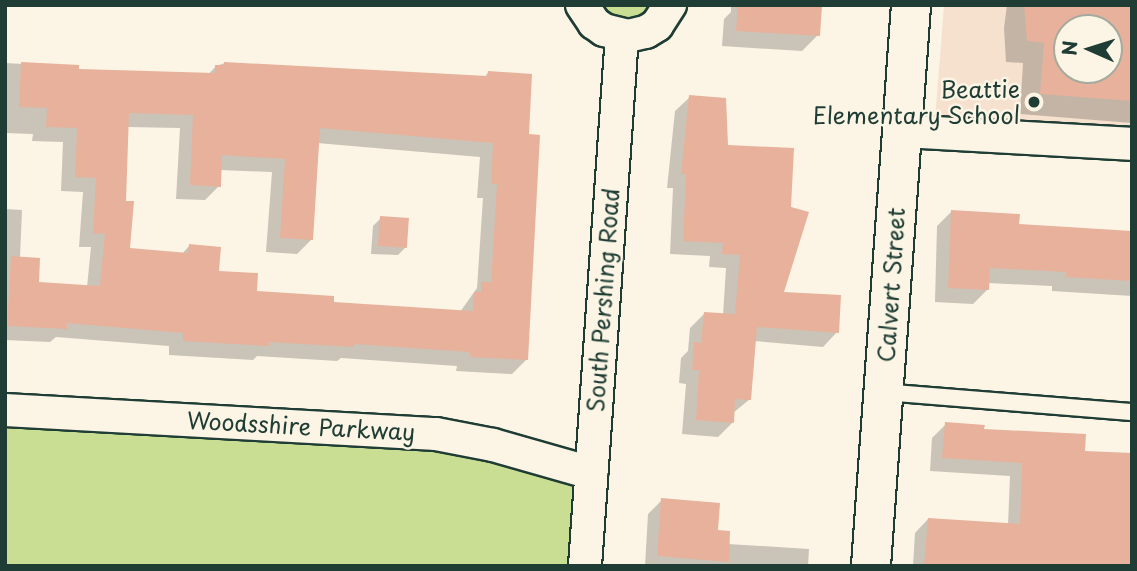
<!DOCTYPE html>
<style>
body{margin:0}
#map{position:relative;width:1137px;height:571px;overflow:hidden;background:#fcf5e5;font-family:"Playpen Sans",sans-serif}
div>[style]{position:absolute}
.built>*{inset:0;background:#f6e1cf}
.green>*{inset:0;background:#c9de93}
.shadow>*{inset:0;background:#0003}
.building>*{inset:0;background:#e7b19c;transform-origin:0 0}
.roads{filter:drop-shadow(2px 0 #1f3d34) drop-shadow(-2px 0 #1f3d34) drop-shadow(0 2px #1f3d34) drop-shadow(0 -2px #1f3d34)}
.lane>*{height:16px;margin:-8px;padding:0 8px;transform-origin:8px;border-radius:8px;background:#fcf5e5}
.street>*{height:32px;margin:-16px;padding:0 16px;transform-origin:16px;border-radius:16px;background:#fcf5e5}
.secondary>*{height:38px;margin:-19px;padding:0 19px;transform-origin:19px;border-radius:19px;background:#fcf5e5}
.dots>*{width:19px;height:19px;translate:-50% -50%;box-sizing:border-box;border:4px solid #fcf5e5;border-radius:50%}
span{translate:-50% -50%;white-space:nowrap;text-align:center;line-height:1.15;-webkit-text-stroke:5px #fcf5e5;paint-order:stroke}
.poi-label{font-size:23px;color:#1f3d34}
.right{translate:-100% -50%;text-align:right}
.street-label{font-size:23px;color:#1f3d34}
.frame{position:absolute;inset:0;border:7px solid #1f3d34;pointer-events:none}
.north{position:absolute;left:1053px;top:14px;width:70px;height:70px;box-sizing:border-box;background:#fcf5e5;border:2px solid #a4ab9e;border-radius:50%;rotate:273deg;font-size:19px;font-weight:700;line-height:28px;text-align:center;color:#1f3d34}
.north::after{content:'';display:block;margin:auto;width:24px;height:32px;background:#1f3d34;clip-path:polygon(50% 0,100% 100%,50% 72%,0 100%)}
</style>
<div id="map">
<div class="built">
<i style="clip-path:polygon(evenodd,944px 5px,1132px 5px,1132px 144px,934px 133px,944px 5px,1067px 28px,1109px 28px,1109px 70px,1067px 70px,1067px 28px)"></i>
</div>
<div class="green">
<i style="clip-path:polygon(595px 5px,655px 5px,633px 22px,611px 20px)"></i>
<i style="clip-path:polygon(5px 410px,436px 434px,591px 473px,585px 566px,5px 566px)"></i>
</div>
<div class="shadow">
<i style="clip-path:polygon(731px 5px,820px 5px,818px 35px,802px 51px,722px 46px,724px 19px,731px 12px)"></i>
<i style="clip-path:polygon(evenodd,1007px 5px,1132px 5px,1132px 123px,1020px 114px,1023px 63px,1006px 62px,1004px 28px,1007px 5px,1067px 28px,1109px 28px,1109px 70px,1067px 70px,1067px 28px)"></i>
<i style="clip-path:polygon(evenodd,5px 63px,77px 67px,77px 71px,208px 75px,216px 66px,225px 63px,484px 78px,488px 73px,527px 136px,526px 360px,512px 374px,456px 371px,457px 366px,341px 358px,337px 361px,257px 356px,253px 360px,169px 355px,169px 346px,56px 337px,50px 342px,5px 340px,5px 209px,22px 210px,20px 258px,37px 284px,87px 287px,91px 247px,79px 247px,83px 192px,61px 191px,63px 142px,32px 141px,33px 134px,5px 133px,5px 63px,127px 127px,180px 128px,176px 199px,205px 200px,219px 186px,220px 170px,272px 172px,266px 252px,297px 254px,311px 240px,317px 143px,480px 157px,477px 198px,483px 198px,477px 288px,460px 312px,332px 304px,255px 293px,217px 272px,189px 246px,182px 254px,128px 250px,124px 203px,127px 127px)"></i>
<i style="clip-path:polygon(690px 97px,726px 147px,782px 293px,837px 332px,823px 347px,754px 341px,750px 399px,733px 413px,732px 423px,718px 437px,682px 434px,686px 384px,679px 383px,681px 358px,688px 351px,690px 328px,704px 314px,723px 315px,726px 268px,709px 267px,710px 256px,670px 254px,673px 188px,667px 188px,675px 111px)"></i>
<i style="clip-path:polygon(951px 212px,1017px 226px,1132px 232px,1132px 296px,1052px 291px,1052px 286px,988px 283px,987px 290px,973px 304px,935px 302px,937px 226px)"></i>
<i style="clip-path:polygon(381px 218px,405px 248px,398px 255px,371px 254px,373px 226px)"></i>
<i style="clip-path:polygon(946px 424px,1083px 452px,1132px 566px,913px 566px,915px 533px,928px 519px,1008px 525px,1010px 476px,930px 471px,932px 438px)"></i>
<i style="clip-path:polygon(662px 500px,716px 531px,728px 544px,809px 549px,808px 566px,645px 566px,648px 514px)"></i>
</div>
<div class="building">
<i style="clip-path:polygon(738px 5px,822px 5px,820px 36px,736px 31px)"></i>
<i style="clip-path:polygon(evenodd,1024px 5px,1132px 5px,1132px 101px,1040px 94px,1044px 43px,1027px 41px,1024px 5px,1067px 28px,1109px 28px,1109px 70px,1067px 70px,1067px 28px)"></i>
<i style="clip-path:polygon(evenodd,21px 62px,79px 65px,79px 69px,215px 73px,215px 65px,224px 65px,224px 62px,487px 76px,488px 71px,532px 74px,529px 134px,540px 135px,528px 360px,470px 357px,470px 352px,354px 344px,353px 347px,269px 342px,269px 346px,183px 341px,183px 333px,67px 323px,67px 329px,7px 326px,11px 256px,40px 258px,39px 282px,100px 286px,105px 234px,93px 233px,96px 178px,75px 177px,77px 128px,46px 127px,47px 108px,19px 107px,21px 62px,129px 113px,193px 115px,190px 185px,221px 187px,222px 155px,285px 159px,280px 238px,313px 240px,320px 128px,493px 143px,491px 184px,497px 184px,491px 282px,481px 282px,481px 292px,474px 292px,473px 311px,334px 302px,334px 296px,257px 291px,258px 273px,219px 271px,221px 247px,189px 244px,188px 253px,130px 248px,134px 201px,126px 201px,129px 113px)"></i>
<i style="clip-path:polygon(689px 95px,726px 98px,728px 145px,794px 148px,791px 207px,809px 212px,784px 292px,841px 295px,839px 333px,757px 327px,751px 400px,735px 399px,734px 423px,696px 420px,699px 370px,692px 370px,694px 342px,701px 343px,704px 312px,735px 314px,740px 255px,722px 254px,723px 243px,683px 241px,686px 174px,681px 174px)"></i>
<i style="clip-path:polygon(951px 210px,1020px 214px,1019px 224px,1132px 231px,1132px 281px,1066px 277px,1066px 272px,990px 268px,989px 290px,948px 288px)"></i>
<i style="left:380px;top:216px;width:29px;height:30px;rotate:4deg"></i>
<i style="clip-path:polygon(945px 422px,985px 425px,984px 429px,1086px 434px,1085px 451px,1132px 453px,1132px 566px,924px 566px,928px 518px,1020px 524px,1022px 463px,942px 458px)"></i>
<i style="clip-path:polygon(661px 498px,720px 503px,718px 530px,730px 531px,729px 562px,657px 556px)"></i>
</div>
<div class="roads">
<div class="lane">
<i style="left:883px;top:392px;width:250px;rotate:4.6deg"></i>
</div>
<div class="street">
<i style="left:582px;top:5px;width:22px;rotate:56deg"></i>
<i style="left:594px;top:23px;width:12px;rotate:35deg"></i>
<i style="left:604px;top:30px;width:25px;rotate:14deg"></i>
<i style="left:628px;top:36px;width:18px;rotate:-13deg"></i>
<i style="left:646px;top:32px;width:13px;rotate:-32deg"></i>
<i style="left:657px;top:25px;width:24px;rotate:-57deg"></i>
<i style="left:902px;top:131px;width:230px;rotate:3.2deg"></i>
<i style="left:5px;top:410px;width:432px;rotate:3.2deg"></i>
<i style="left:436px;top:434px;width:58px;rotate:10.9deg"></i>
<i style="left:493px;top:445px;width:102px;rotate:15.9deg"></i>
<i style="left:585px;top:566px;width:532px;rotate:-86.01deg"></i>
</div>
<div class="secondary">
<i style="left:871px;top:566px;width:562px;rotate:-85.92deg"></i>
</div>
</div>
<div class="dots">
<i style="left:1034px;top:102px;background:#1f3d34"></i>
</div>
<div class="poi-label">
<span class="right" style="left:1020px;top:102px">Beattie<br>Elementary School</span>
</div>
<div class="street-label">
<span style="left:891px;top:285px;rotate:-86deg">Calvert Street</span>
<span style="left:603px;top:300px;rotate:-86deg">South Pershing Road</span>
<span style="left:301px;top:426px;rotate:3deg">Woodsshire Parkway</span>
</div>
<div class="frame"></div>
<div class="north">N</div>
</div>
